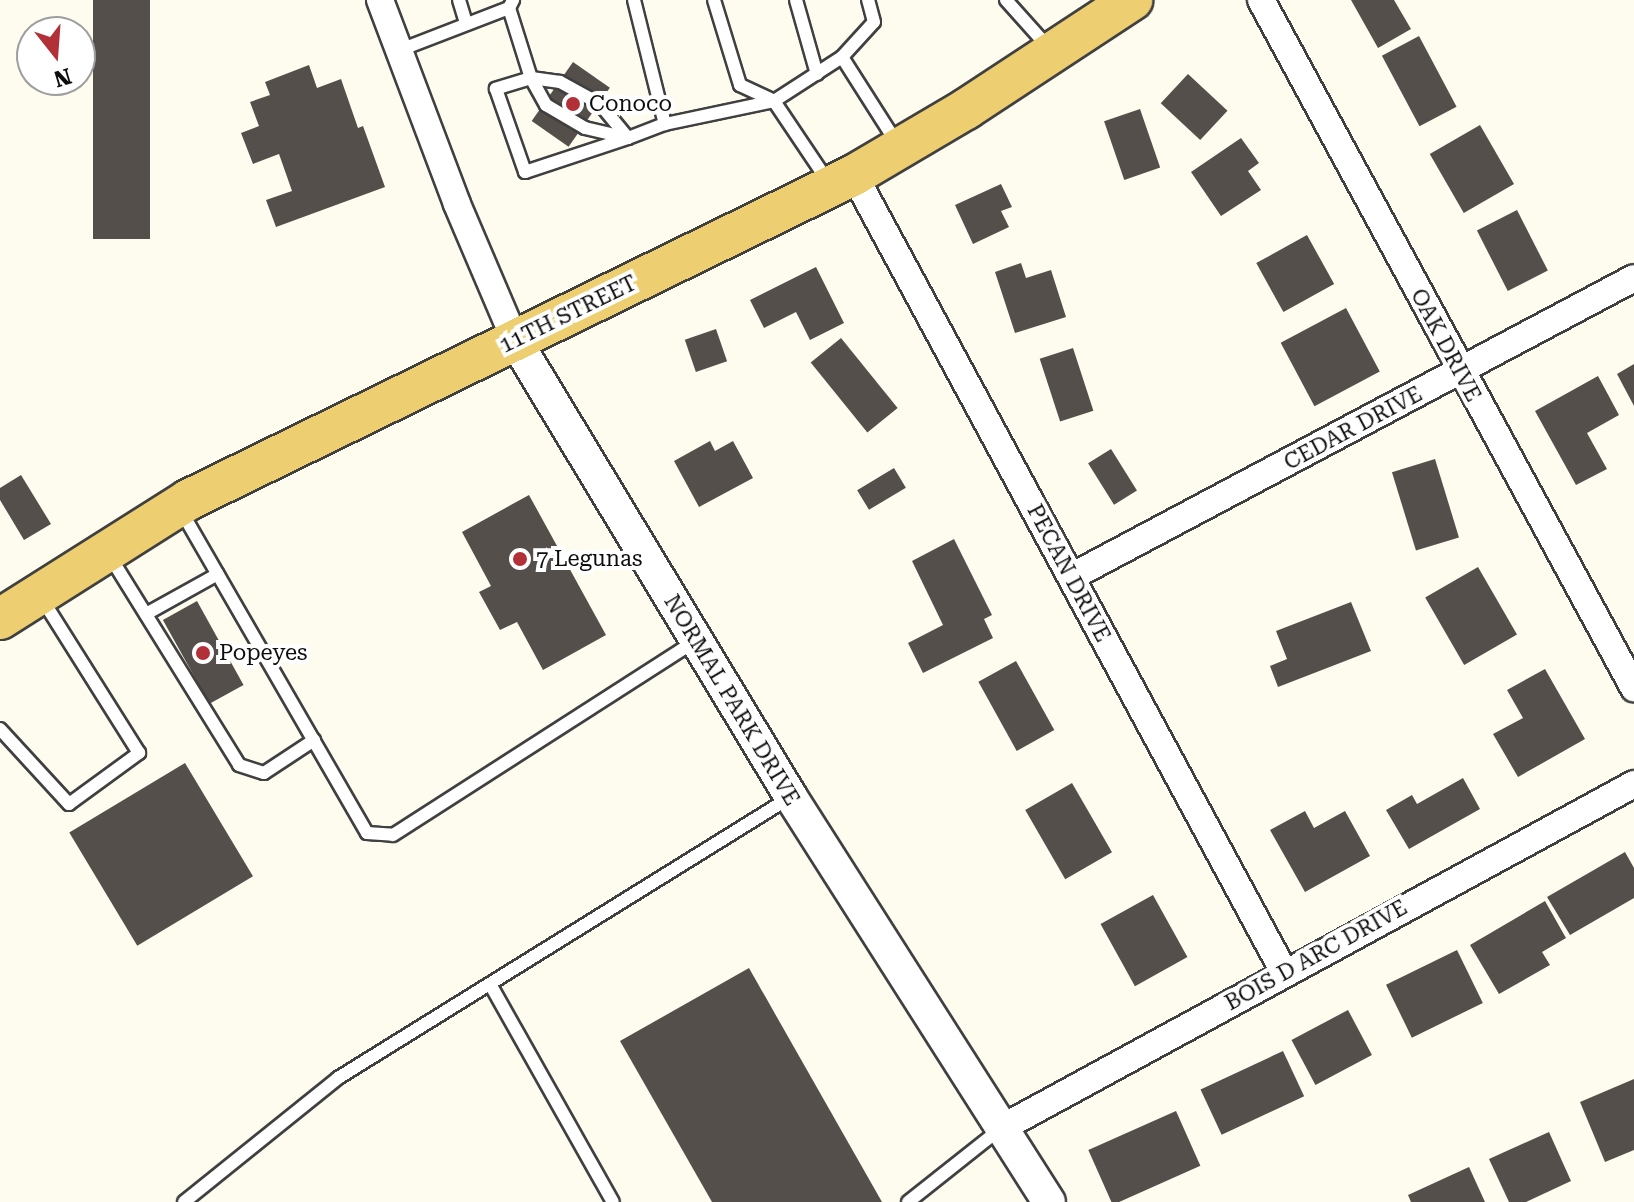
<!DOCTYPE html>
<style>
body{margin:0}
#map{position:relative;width:1634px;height:1202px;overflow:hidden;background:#fefbef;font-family:"Roboto Serif",serif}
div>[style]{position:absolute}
.building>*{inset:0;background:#554f4b;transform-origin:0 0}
.roads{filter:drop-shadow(2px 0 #404040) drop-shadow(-2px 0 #404040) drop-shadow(0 2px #404040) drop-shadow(0 -2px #404040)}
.service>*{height:12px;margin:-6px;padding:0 6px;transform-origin:6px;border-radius:6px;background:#fff}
.minor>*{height:26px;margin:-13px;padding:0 13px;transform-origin:13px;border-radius:13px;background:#fff}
.tertiary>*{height:32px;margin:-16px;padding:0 16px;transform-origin:16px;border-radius:16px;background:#fff}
.primary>*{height:40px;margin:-20px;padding:0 20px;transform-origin:20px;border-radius:20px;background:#edce70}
.dots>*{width:22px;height:22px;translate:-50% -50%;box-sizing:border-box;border:4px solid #fff;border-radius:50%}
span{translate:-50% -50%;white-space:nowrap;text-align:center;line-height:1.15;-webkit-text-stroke:8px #fff;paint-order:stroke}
.poi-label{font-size:22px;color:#0d0d0d}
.left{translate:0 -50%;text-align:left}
.street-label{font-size:22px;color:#0d0d0d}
.north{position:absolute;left:16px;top:16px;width:80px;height:80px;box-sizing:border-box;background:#fff;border:2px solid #9e9e9e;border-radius:50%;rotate:163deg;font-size:22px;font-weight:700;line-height:32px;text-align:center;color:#0d0d0d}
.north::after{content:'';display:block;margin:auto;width:28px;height:36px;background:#b23138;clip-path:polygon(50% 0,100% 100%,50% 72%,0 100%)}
</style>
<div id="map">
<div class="building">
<i style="left:93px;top:0;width:57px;height:239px"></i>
<i style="clip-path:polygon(1351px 0,1394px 0,1411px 29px,1378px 48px)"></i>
<i style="left:1419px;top:36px;width:80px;height:42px;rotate:62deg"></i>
<i style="left:573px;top:62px;width:45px;height:72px;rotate:35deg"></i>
<i style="clip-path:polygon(309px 65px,317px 88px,341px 79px,358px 128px,363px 126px,385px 187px,276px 227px,266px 200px,292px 191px,279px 154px,253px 164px,241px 133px,259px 126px,250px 102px,270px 95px,265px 82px)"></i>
<i style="left:1188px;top:74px;width:54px;height:40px;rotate:43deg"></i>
<i style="left:1140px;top:109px;width:62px;height:38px;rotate:71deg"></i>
<i style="left:1480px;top:125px;width:68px;height:58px;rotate:60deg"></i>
<i style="clip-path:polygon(1241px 138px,1259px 163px,1248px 171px,1261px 190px,1221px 216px,1191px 172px)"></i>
<i style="clip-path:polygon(1001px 184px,1012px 207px,1001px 211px,1009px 227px,973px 244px,955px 205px)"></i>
<i style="left:1517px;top:210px;width:68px;height:45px;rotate:63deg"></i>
<i style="left:1307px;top:235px;width:56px;height:58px;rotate:61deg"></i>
<i style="clip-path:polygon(1021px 263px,1026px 278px,1051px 270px,1066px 317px,1015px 333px,995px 272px)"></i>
<i style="clip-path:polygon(816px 267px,844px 323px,810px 340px,796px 312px,764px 328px,750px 300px)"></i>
<i style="left:1346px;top:308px;width:72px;height:74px;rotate:62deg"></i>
<i style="left:716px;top:329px;width:34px;height:33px;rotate:71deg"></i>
<i style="left:841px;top:338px;width:90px;height:39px;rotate:51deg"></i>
<i style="left:1073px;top:348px;width:66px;height:35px;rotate:72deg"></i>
<i style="clip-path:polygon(1634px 364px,1634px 406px,1617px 374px)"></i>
<i style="clip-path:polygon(1598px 376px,1619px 415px,1587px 433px,1607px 469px,1576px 485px,1535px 411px)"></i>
<i style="clip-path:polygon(710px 441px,715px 451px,733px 441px,753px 478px,699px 507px,674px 461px)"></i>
<i style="left:1111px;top:449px;width:49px;height:27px;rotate:58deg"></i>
<i style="left:1435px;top:459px;width:82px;height:45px;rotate:73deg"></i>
<i style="left:894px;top:468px;width:23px;height:43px;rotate:59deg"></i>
<i style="clip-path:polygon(21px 475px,51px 524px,24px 540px,0 500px,0 488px)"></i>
<i style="clip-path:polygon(529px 495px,606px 635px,543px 670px,517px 622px,500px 630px,479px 592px,491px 586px,462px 532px)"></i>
<i style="clip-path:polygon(954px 539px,992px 615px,984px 619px,993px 638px,923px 673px,908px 643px,943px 625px,912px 561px)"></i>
<i style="left:1478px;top:567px;width:78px;height:61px;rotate:60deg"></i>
<i style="left:197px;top:601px;width:96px;height:39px;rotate:61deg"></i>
<i style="clip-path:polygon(1351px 602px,1371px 651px,1278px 687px,1270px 666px,1287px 659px,1276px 631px)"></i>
<i style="left:1016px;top:661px;width:79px;height:43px;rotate:61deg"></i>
<i style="clip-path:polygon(1545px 669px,1585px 739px,1518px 777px,1493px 734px,1523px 718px,1507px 690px)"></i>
<i style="left:185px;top:763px;width:132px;height:135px;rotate:59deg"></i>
<i style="clip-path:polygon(1463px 778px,1480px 809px,1409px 849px,1386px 810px,1412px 795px,1417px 804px)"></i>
<i style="left:1072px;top:783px;width:80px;height:54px;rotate:60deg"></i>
<i style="clip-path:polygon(1305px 811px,1314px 828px,1345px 811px,1370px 856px,1305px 892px,1270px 830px)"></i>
<i style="clip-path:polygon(1625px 852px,1634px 868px,1634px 898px,1570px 935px,1547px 897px)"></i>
<i style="left:1153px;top:895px;width:71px;height:60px;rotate:61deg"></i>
<i style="clip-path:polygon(1545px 901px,1566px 938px,1542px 952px,1550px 965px,1499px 994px,1470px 945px)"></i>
<i style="left:1457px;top:950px;width:59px;height:79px;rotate:64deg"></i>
<i style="clip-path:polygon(749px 968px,882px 1202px,712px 1202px,620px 1041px)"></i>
<i style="left:1348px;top:1010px;width:51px;height:64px;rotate:62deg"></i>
<i style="left:1283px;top:1051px;width:50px;height:91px;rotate:65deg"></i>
<i style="clip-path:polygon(1634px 1079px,1634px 1150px,1605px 1162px,1580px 1102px)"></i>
<i style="left:1176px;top:1111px;width:60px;height:96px;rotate:66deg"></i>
<i style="clip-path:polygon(1549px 1132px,1571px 1181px,1526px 1202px,1509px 1202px,1489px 1159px)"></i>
<i style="clip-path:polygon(1469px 1167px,1485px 1202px,1411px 1202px,1408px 1195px)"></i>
</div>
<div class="roads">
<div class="service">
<i style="left:459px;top:0;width:24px;rotate:73deg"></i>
<i style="left:634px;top:0;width:128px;rotate:76deg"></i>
<i style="left:714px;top:0;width:89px;rotate:73deg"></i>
<i style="left:740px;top:85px;width:38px;rotate:25deg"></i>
<i style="left:796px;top:0;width:77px;rotate:74.2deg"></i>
<i style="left:1006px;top:0;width:64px;rotate:48.1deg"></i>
<i style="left:509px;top:8px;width:73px;rotate:72.6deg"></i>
<i style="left:531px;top:78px;width:37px;rotate:163deg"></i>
<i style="left:496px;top:89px;width:88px;rotate:70.7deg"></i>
<i style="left:525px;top:172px;width:108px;rotate:-18.3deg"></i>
<i style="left:628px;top:138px;width:44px;rotate:-129.5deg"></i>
<i style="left:600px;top:104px;width:46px;rotate:-151.2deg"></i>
<i style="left:560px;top:82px;width:29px;rotate:-172deg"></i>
<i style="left:531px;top:78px;width:31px;rotate:61deg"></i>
<i style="left:546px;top:105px;width:45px;rotate:30.5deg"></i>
<i style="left:585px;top:128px;width:44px;rotate:13.1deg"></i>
<i style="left:628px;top:138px;width:40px;rotate:-21deg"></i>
<i style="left:665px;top:124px;width:111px;rotate:-11.9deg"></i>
<i style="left:400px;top:50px;width:117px;rotate:-21.1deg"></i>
<i style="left:509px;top:8px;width:9px;rotate:-63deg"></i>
<i style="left:842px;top:57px;width:47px;rotate:-47.6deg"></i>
<i style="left:874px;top:22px;width:23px;rotate:-105deg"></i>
<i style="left:827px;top:180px;width:95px;rotate:-123.9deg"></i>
<i style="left:774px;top:101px;width:81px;rotate:-32.9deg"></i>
<i style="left:842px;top:57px;width:104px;rotate:57.5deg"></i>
<i style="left:180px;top:509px;width:374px;rotate:60deg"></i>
<i style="left:367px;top:833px;width:26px;rotate:4deg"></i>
<i style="left:393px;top:835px;width:358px;rotate:-32.7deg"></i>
<i style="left:109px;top:555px;width:247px;rotate:58.2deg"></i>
<i style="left:239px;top:765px;width:26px;rotate:18deg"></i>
<i style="left:264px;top:773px;width:60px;rotate:-33.4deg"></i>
<i style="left:146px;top:614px;width:82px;rotate:-29.1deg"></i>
<i style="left:0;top:729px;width:102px;rotate:47.4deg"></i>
<i style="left:69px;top:804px;width:87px;rotate:-36.1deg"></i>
<i style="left:139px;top:753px;width:182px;rotate:-122.2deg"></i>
<i style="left:490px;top:984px;width:250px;rotate:60.6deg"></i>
<i style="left:184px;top:1202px;width:198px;rotate:-38.8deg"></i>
<i style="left:338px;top:1078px;width:531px;rotate:-31.83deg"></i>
<i style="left:908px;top:1202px;width:117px;rotate:-38.4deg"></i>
</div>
<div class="minor">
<i style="left:380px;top:0;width:218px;rotate:69.3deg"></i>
<i style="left:457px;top:204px;width:148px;rotate:66.9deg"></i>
<i style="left:1261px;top:0;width:783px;rotate:61.54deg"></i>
<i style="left:854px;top:175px;width:906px;rotate:61.65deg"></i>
<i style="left:1071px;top:577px;width:637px;rotate:-27.97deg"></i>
<i style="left:1000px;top:1129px;width:722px;rotate:-28.55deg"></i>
</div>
<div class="tertiary">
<i style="left:515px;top:340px;width:534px;rotate:58.87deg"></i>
<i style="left:791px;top:797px;width:480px;rotate:57.5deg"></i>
</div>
<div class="primary">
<i style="left:0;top:619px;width:222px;rotate:-32.3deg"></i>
<i style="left:188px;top:500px;width:741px;rotate:-26.01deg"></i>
<i style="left:854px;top:175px;width:130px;rotate:-30.5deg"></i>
<i style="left:966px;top:109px;width:199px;rotate:-33.3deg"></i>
</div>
</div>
<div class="dots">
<i style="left:573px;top:104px;background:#b23138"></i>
<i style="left:520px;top:559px;background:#b23138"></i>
<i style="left:203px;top:653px;background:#b23138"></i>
</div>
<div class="poi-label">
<span class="left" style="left:589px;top:104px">Conoco</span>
<span class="left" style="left:536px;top:559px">7 Legunas</span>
<span class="left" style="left:219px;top:653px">Popeyes</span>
</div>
<div class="street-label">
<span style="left:568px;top:314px;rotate:-26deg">11TH STREET</span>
<span style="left:1446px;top:345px;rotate:62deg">OAK DRIVE</span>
<span style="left:1353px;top:428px;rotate:-28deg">CEDAR DRIVE</span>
<span style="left:1069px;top:573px;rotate:62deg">PECAN DRIVE</span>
<span style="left:732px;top:700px;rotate:59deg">NORMAL PARK DRIVE</span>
<span style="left:1316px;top:955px;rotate:-29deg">BOIS D ARC DRIVE</span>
</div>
<div class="north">N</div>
</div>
